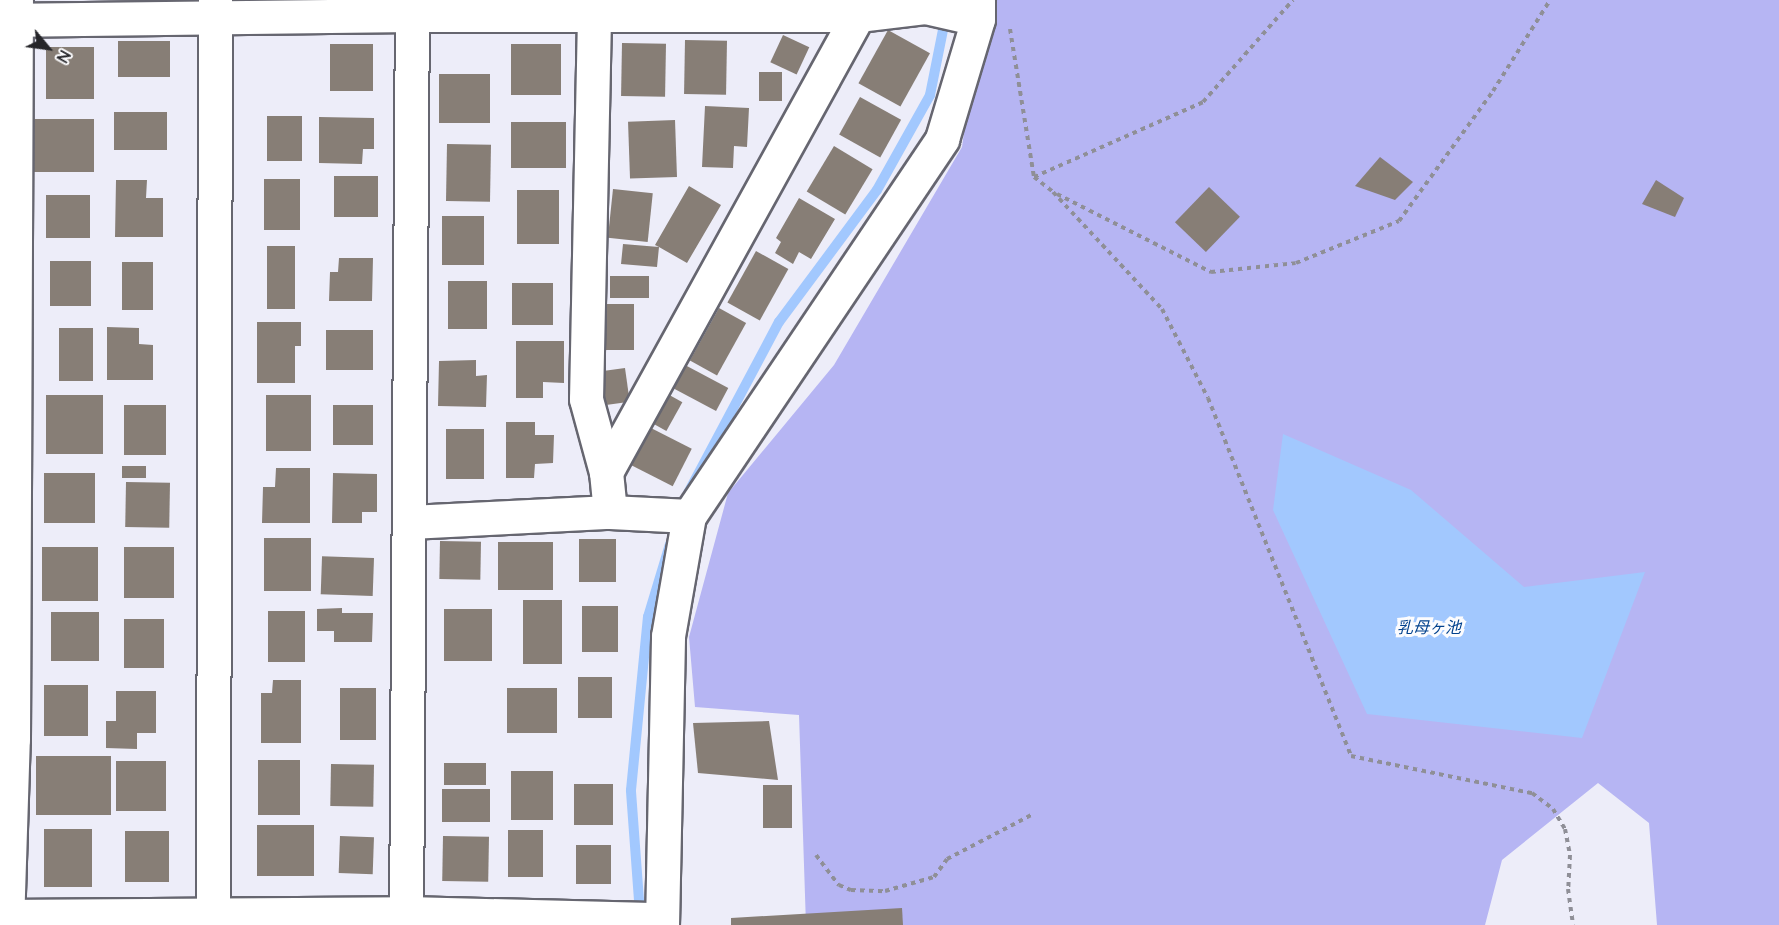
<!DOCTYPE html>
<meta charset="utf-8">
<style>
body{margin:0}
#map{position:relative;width:1779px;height:925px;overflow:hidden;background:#ededf9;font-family:Quicksand,"Noto Sans JP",sans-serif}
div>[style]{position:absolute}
.forest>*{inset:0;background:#b6b5f3}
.water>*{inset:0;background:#a2c8fe}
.stream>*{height:10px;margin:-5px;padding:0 5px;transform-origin:5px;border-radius:5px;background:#a2c8fe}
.building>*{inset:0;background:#877e76;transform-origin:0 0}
.path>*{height:4px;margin-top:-2px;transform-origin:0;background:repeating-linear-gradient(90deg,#8f8f97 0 4.5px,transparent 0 9px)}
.roads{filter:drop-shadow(2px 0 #666670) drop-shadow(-2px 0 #666670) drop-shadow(0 2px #666670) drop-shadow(0 -2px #666670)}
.street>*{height:33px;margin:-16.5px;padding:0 16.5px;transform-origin:16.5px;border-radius:16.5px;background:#fff}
.secondary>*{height:33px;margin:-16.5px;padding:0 16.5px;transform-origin:16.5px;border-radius:16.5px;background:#fff}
span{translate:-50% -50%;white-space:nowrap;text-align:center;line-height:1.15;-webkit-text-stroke:6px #fcfcfe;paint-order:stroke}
.water-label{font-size:16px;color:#01418d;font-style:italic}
.north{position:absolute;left:18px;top:18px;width:60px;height:60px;-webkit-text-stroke:4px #fcfcfe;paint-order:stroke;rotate:119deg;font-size:16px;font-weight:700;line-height:24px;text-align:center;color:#252529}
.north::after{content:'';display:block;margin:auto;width:21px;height:27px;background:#252529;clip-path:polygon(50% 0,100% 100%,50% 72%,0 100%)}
</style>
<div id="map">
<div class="forest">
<i style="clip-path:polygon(982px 0,1779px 0,1779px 925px,1657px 925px,1649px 823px,1598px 783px,1502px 860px,1485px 925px,806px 925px,799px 715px,695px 707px,689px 637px,728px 493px,834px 365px,962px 147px)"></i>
</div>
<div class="water">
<i style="clip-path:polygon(1283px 434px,1411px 490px,1524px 587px,1645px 572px,1582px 738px,1367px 714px,1273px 510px)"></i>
</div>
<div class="stream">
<i style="left:688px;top:493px;width:194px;rotate:-62deg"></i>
<i style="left:779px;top:322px;width:164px;rotate:-53.4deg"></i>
<i style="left:877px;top:190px;width:109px;rotate:-60.8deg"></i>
<i style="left:930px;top:95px;width:82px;rotate:-78.7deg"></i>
<i style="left:640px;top:914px;width:124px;rotate:-94.2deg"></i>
<i style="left:631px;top:790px;width:174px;rotate:-84.4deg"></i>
<i style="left:648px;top:617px;width:76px;rotate:-73.2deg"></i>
</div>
<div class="building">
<i style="left:888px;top:30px;width:48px;height:61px;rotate:29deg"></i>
<i style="left:783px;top:35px;width:29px;height:30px;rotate:25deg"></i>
<i style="left:685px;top:40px;width:42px;height:54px;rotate:1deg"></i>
<i style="left:118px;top:41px;width:52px;height:36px"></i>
<i style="left:622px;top:43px;width:44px;height:53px;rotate:1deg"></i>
<i style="left:330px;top:44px;width:43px;height:47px"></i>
<i style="left:511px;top:44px;width:50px;height:51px"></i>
<i style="left:46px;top:47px;width:48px;height:52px"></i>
<i style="left:759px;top:72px;width:23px;height:29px"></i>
<i style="left:439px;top:74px;width:51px;height:49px"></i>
<i style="left:860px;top:97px;width:47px;height:43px;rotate:29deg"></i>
<i style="clip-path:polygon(705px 106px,749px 108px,747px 147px,734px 146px,733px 168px,702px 167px)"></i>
<i style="left:114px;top:112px;width:53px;height:38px"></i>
<i style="left:267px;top:116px;width:35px;height:45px"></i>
<i style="clip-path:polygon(319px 117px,374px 118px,374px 149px,363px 149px,362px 164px,319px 163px)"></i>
<i style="left:31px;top:119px;width:63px;height:53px"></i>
<i style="left:675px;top:120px;width:57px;height:47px;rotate:88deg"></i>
<i style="left:511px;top:122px;width:55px;height:46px"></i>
<i style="left:447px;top:144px;width:44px;height:57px;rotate:1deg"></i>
<i style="left:834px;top:146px;width:45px;height:53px;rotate:31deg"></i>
<i style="clip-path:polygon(1380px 157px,1413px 182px,1395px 200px,1355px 186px)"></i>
<i style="left:334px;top:176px;width:44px;height:41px"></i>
<i style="left:264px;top:179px;width:36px;height:51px"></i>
<i style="clip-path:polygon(116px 180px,147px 180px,146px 198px,163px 198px,163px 237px,115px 237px)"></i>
<i style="clip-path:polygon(1656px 180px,1684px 198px,1675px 217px,1642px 204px)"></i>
<i style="clip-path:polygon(689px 186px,721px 205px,687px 263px,659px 247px,657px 267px,621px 264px,623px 244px,659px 247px,655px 245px)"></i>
<i style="left:1209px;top:187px;width:43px;height:49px;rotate:44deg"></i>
<i style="left:613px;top:189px;width:40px;height:49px;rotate:6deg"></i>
<i style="left:517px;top:190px;width:42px;height:54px"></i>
<i style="left:46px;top:195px;width:44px;height:43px"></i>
<i style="clip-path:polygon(799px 198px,835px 219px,811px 259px,799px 252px,793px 264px,775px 253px,781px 242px,776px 238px)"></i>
<i style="left:442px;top:216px;width:42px;height:49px"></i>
<i style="left:267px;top:246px;width:28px;height:63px"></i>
<i style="left:756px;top:251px;width:37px;height:59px;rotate:29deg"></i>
<i style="clip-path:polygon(339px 258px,373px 258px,372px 301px,329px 301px,330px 272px,338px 272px)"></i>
<i style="left:50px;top:261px;width:41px;height:45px"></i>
<i style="left:122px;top:262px;width:31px;height:48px"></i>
<i style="left:610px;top:276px;width:39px;height:22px"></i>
<i style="left:448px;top:281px;width:39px;height:48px"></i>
<i style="left:512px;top:283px;width:41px;height:42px"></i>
<i style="left:603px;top:304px;width:31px;height:46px"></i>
<i style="left:719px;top:308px;width:31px;height:60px;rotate:29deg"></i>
<i style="clip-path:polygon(257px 322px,301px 322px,301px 346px,295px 346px,295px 383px,257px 383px)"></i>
<i style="clip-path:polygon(107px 327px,139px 328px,139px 344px,153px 345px,153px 380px,107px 380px)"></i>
<i style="left:59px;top:328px;width:34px;height:53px"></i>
<i style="left:326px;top:330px;width:47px;height:40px"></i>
<i style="clip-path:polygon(516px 341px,564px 341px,564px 383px,543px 382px,543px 398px,516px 398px)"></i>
<i style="clip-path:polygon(476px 360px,476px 376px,487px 375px,486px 407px,438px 406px,439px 361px)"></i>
<i style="left:685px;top:365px;width:49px;height:26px;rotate:28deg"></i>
<i style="left:625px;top:368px;width:34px;height:24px;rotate:82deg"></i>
<i style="left:664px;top:392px;width:21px;height:33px;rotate:29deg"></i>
<i style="left:46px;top:395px;width:57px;height:59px"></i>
<i style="left:266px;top:395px;width:45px;height:56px"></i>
<i style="left:124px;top:405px;width:42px;height:50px"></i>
<i style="left:333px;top:405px;width:40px;height:40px"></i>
<i style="clip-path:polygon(506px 422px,535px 422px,535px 435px,554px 435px,553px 463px,535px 464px,534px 478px,506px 478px)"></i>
<i style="left:649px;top:427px;width:48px;height:42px;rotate:27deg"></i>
<i style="left:446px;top:429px;width:38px;height:50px"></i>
<i style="left:122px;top:466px;width:24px;height:12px"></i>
<i style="clip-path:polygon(276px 468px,310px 468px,310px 523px,262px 523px,263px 487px,275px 487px)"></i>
<i style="left:44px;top:473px;width:51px;height:50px"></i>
<i style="clip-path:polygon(333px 473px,377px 474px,377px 512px,362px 512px,362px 523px,332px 523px)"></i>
<i style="left:126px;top:482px;width:44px;height:45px;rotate:1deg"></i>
<i style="left:264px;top:538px;width:47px;height:53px"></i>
<i style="left:579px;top:539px;width:37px;height:43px"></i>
<i style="left:440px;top:541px;width:41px;height:38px;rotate:1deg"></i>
<i style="left:498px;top:542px;width:55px;height:48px"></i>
<i style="left:98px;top:547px;width:54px;height:56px;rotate:90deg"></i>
<i style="left:124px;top:547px;width:50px;height:51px"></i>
<i style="left:374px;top:558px;width:38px;height:52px;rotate:92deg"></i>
<i style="left:523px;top:600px;width:39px;height:64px"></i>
<i style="left:582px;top:606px;width:36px;height:46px"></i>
<i style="clip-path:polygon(342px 608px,342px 613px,373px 613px,372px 642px,334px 642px,334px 631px,317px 631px,317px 609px)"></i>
<i style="left:444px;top:609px;width:48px;height:52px"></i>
<i style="left:268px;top:611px;width:37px;height:51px"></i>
<i style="left:51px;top:612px;width:48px;height:49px"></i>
<i style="left:124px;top:619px;width:40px;height:49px"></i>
<i style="left:578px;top:677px;width:34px;height:41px"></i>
<i style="clip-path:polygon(273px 680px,301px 680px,301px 743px,261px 743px,261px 693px,272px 693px)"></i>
<i style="left:44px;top:685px;width:44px;height:51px"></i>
<i style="left:340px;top:688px;width:36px;height:52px"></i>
<i style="left:507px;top:688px;width:50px;height:45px"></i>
<i style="clip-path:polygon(116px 691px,156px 691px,156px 733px,137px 733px,137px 749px,106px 748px,106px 721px,116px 721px)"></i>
<i style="clip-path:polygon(769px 721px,778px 780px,698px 773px,693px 723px)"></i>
<i style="left:36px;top:756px;width:75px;height:59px"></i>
<i style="left:258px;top:760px;width:42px;height:55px"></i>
<i style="left:116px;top:761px;width:50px;height:50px"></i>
<i style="left:444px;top:763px;width:42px;height:22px"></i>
<i style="left:331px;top:764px;width:43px;height:42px;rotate:1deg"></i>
<i style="left:511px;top:771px;width:42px;height:49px"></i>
<i style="left:574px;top:784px;width:39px;height:41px"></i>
<i style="left:763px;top:785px;width:29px;height:43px"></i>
<i style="left:442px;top:789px;width:48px;height:33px"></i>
<i style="left:257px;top:825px;width:57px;height:51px"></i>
<i style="left:44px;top:829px;width:48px;height:58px"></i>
<i style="left:508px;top:830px;width:35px;height:47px"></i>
<i style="left:125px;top:831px;width:44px;height:51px"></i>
<i style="left:340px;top:836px;width:34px;height:37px;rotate:2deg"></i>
<i style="left:443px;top:836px;width:46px;height:45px;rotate:1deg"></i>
<i style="left:576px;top:845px;width:35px;height:39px"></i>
<i style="clip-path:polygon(902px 908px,903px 925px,731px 925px,731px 918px)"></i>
</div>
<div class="path">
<i style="left:1010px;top:29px;width:150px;rotate:80.8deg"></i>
<i style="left:1034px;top:177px;width:24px;rotate:38deg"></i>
<i style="left:1053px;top:192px;width:160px;rotate:47deg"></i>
<i style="left:1162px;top:309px;width:100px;rotate:62.7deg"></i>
<i style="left:1208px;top:398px;width:386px;rotate:68.2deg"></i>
<i style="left:1351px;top:756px;width:185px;rotate:11.6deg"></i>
<i style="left:1532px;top:793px;width:26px;rotate:37deg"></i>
<i style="left:1553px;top:809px;width:23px;rotate:59deg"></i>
<i style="left:1565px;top:829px;width:26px;rotate:79deg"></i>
<i style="left:1570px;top:855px;width:34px;rotate:93deg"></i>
<i style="left:1568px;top:889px;width:36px;rotate:82deg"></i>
<i style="left:1034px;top:177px;width:185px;rotate:-23.9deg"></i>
<i style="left:1203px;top:102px;width:136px;rotate:-48.6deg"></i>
<i style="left:1057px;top:194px;width:173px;rotate:26.9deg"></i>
<i style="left:1211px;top:272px;width:85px;rotate:-6deg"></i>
<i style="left:1296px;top:263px;width:111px;rotate:-22.2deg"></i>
<i style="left:1399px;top:221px;width:160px;rotate:-54.1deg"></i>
<i style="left:1493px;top:91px;width:107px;rotate:-57.9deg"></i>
<i style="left:816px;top:855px;width:38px;rotate:53deg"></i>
<i style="left:839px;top:885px;width:13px;rotate:23deg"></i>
<i style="left:851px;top:890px;width:34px;rotate:2deg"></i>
<i style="left:885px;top:891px;width:51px;rotate:-15.9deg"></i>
<i style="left:934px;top:877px;width:22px;rotate:-54deg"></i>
<i style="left:947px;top:859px;width:95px;rotate:-27.6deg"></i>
</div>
<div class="roads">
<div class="street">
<i style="left:594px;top:17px;width:382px;rotate:91.2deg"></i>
<i style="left:586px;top:399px;width:76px;rotate:74.7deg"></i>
<i style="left:0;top:20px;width:412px;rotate:-0.7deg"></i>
<i style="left:412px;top:15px;width:446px"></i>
<i style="left:858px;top:15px;width:67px;rotate:-6.8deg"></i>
<i style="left:925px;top:7px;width:54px;rotate:12.8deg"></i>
<i style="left:610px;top:512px;width:40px;rotate:-95.7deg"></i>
<i style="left:606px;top:472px;width:522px;rotate:-61.13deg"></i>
<i style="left:858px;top:15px;width:16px;rotate:-105deg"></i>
<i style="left:410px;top:522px;width:200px;rotate:-2.9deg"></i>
<i style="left:610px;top:512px;width:79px;rotate:2.9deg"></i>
<i style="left:0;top:916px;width:407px;rotate:-0.4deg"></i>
<i style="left:407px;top:913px;width:254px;rotate:1.4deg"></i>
<i style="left:7px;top:925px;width:186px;rotate:-88.2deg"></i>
<i style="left:13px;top:739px;width:739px;rotate:-89.77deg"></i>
<i style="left:406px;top:925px;width:925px;rotate:-89.63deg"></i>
<i style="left:662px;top:925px;width:289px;rotate:-88.8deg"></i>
<i style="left:668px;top:636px;width:122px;rotate:-80.1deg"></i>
<i style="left:689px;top:516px;width:454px;rotate:-56.1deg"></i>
<i style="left:942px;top:139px;width:125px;rotate:-73.3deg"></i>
<i style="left:978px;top:19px;width:19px;rotate:-90deg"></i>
</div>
<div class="secondary">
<i style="left:213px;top:925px;width:925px;rotate:-89.88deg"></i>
</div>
</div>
<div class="water-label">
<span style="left:1429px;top:627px">乳母ヶ池</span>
</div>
<div class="north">N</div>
</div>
